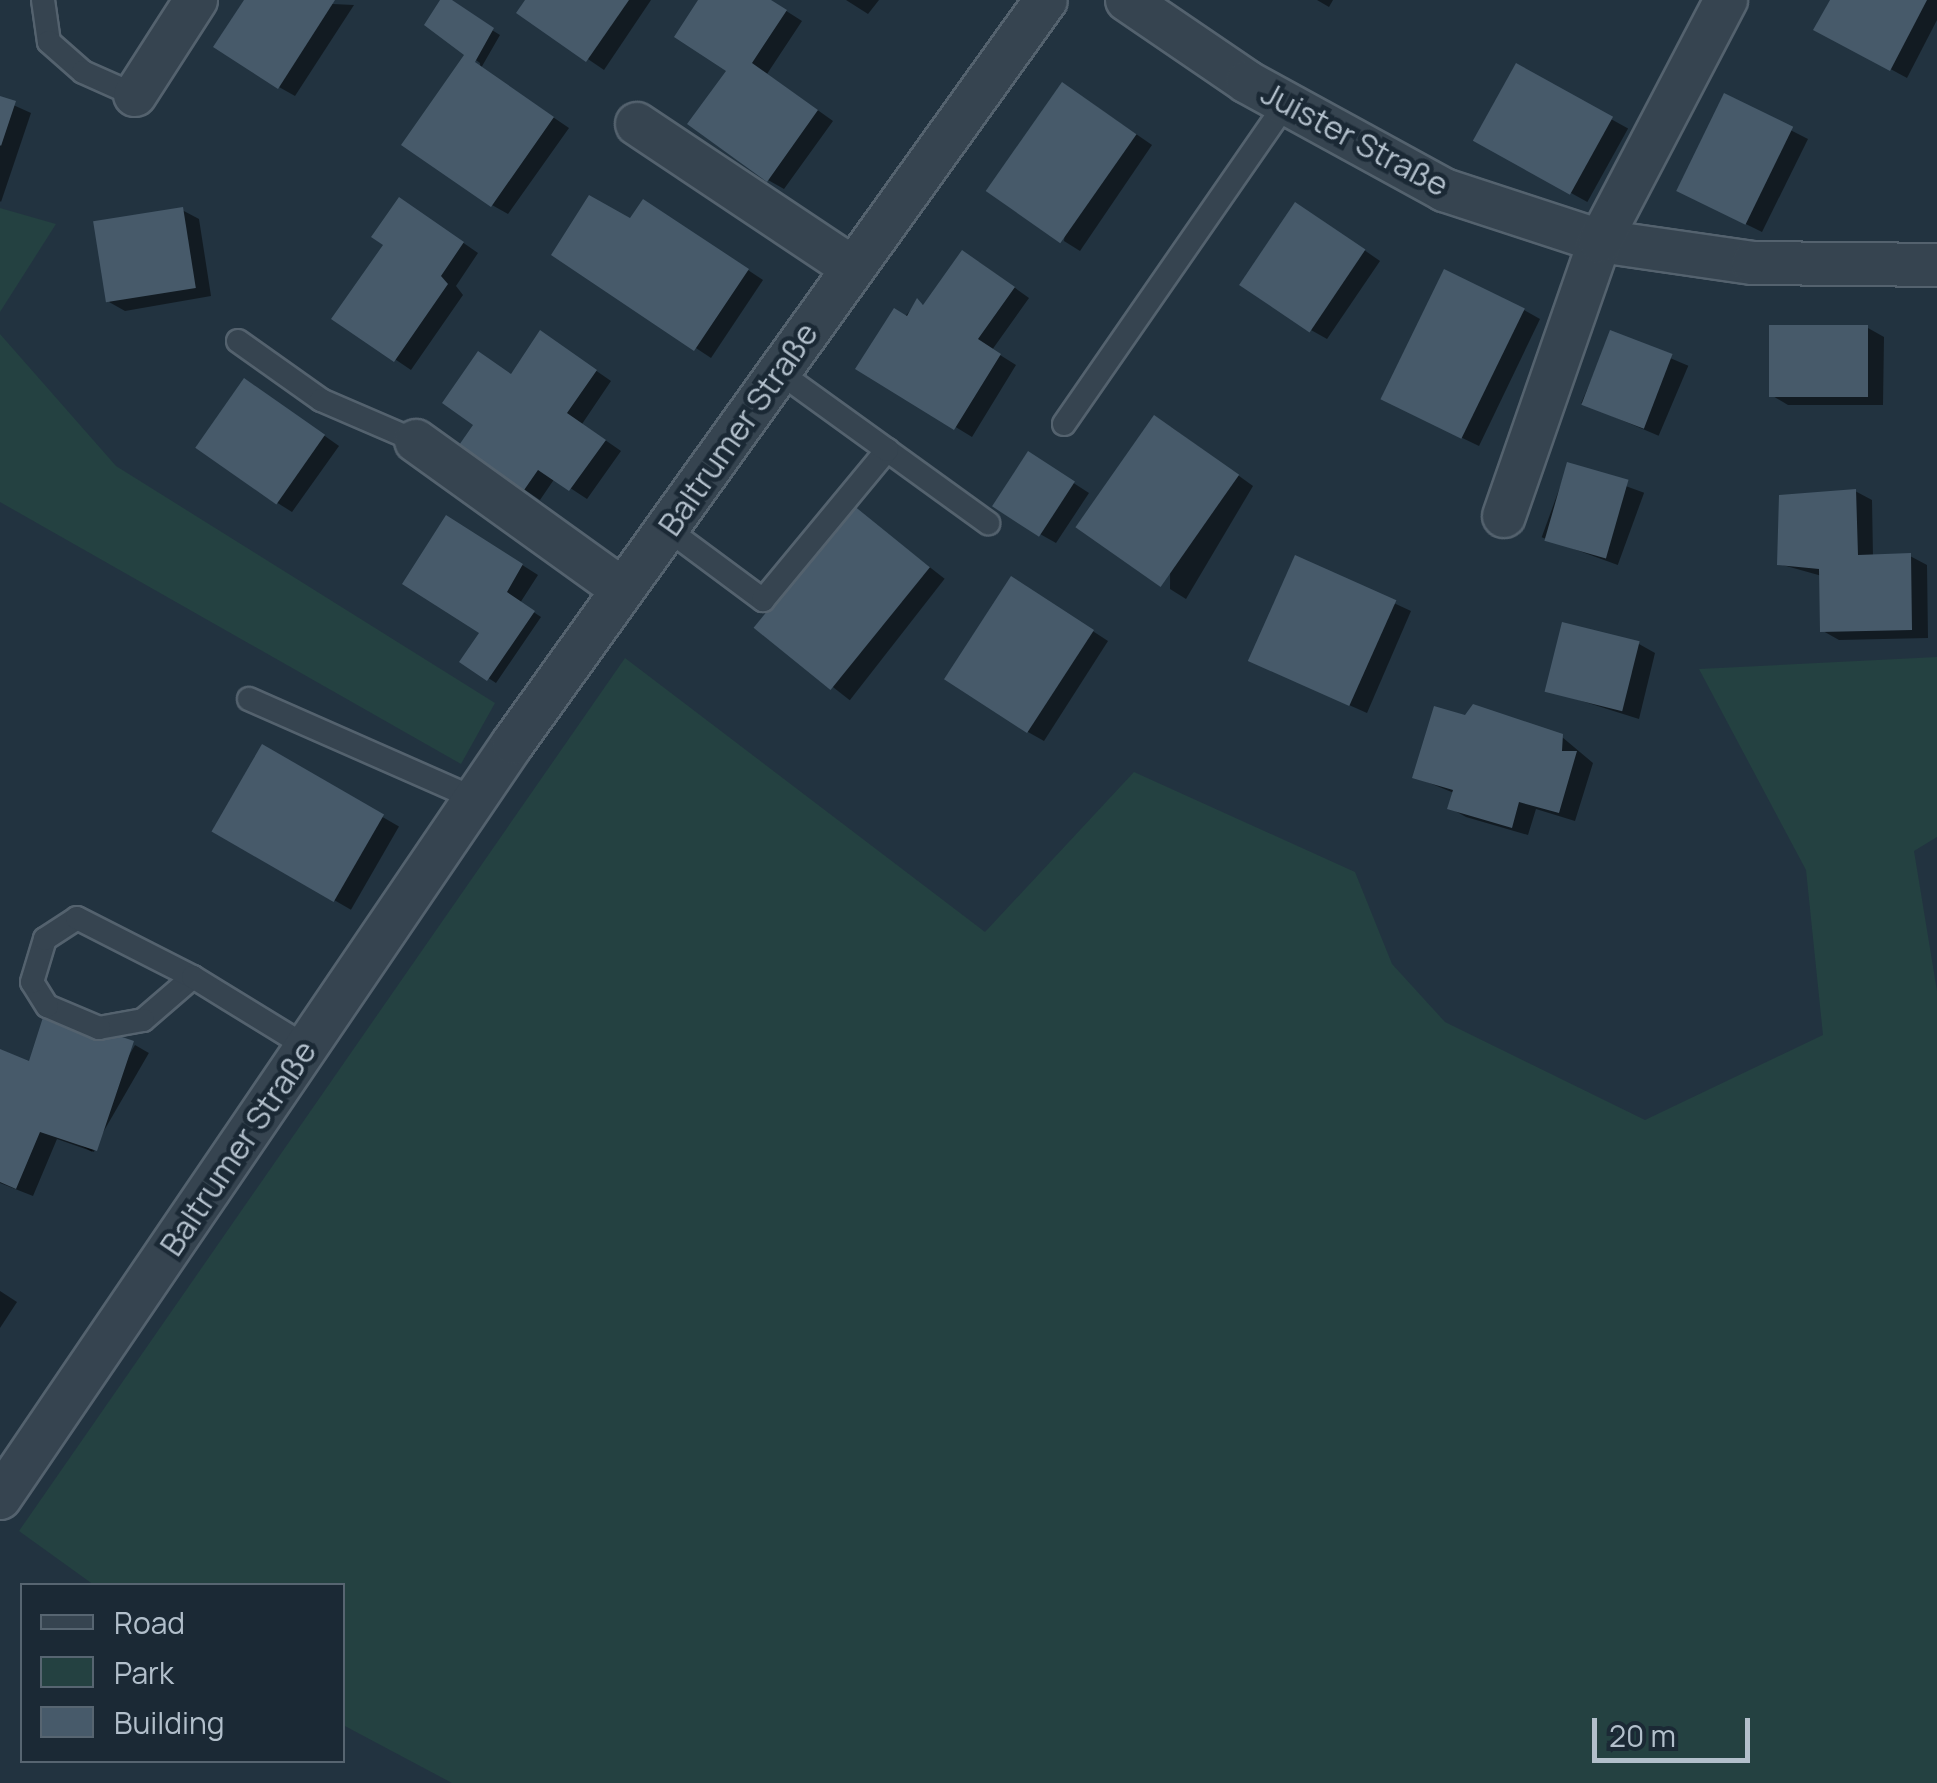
<!DOCTYPE html>
<meta charset="utf-8">
<style>
body{margin:0}
#map{position:relative;width:1937px;height:1783px;overflow:hidden;background:#223340;font-family:Manrope,sans-serif}
div>[style]{position:absolute}
.green>*{inset:0;background:#244141}
.shadow>*{inset:0;background:#0007;transform-origin:0 0}
.building>*{inset:0;background:#475a6a;transform-origin:0 0}
.roads{filter:drop-shadow(2px 0 #54626e) drop-shadow(-2px 0 #54626e) drop-shadow(0 2px #54626e) drop-shadow(0 -2px #54626e)}
.service>*{height:22px;margin:-11px;padding:0 11px;transform-origin:11px;border-radius:11px;background:#364450}
.minor>*{height:42px;margin:-21px;padding:0 21px;transform-origin:21px;border-radius:21px;background:#364450}
span{translate:-50% -50%;white-space:nowrap;text-align:center;line-height:1.15;-webkit-text-stroke:9px #1b2935;paint-order:stroke}
.street-label{font-size:32px;color:#b2bfcb}
.legend{position:absolute;left:20px;top:1583px;width:325px;height:180px;box-sizing:border-box;background:#1b2935;border:2px solid #576571;margin:0;padding:12px 18px;list-style:none;font-size:30px;color:#b2bfcb}
.legend li{display:flex;align-items:center;gap:20px;height:50px}
.legend b{width:50px;border:2px solid #576571}
.scale{position:absolute;left:1592px;top:1718px;width:158px;height:45px;box-sizing:border-box;border:5px solid #b2bfcb;border-top:0;padding-left:12px;font-size:30px;line-height:35px;white-space:nowrap;color:#b2bfcb;-webkit-text-stroke:8px #1b2935;paint-order:stroke}
</style>
<div id="map">
<div class="green">
<i style="clip-path:polygon(0 208px,56px 224px,0 312px)"></i>
<i style="clip-path:polygon(0 334px,116px 466px,495px 703px,461px 764px,0 502px)"></i>
<i style="clip-path:polygon(1937px 657px,1937px 837px,1914px 851px,1937px 991px,1937px 1783px,452px 1783px,343px 1725px,342px 1586px,94px 1585px,19px 1531px,625px 658px,985px 932px,1134px 772px,1355px 872px,1392px 964px,1445px 1022px,1645px 1120px,1823px 1035px,1806px 870px,1699px 669px)"></i>
</div>
<div class="shadow">
<i style="clip-path:polygon(247px 0,354px 5px,295px 96px,279px 87px)"></i>
<i style="clip-path:polygon(443px 0,500px 35px,481px 68px,569px 128px,508px 214px,492px 205px,480px 63px,427px 25px)"></i>
<i style="clip-path:polygon(528px 0,651px 0,604px 70px,519px 12px)"></i>
<i style="clip-path:polygon(701px 0,769px 0,802px 21px,767px 74px,833px 121px,784px 189px,768px 180px)"></i>
<i style="clip-path:polygon(846px 0,879px 0,868px 14px)"></i>
<i style="clip-path:polygon(1317px 0,1333px 0,1329px 7px)"></i>
<i style="clip-path:polygon(1831px 0,1937px 0,1937px 20px,1907px 78px,1817px 29px)"></i>
<i style="left:1517px;top:67px;width:127px;height:84px;rotate:29deg"></i>
<i style="clip-path:polygon(1078px 94px,1152px 145px,1080px 251px,1064px 241px)"></i>
<i style="clip-path:polygon(1725px 97px,1808px 139px,1762px 232px,1695px 199px)"></i>
<i style="clip-path:polygon(0 99px,31px 113px,1px 202px,0 201px)"></i>
<i style="clip-path:polygon(182px 210px,199px 219px,211px 296px,125px 311px,109px 302px)"></i>
<i style="clip-path:polygon(416px 210px,478px 253px,456px 286px,463px 295px,411px 370px,334px 318px)"></i>
<i style="clip-path:polygon(659px 211px,763px 280px,711px 358px,554px 254px)"></i>
<i style="clip-path:polygon(1312px 214px,1380px 261px,1327px 339px,1311px 330px)"></i>
<i style="clip-path:polygon(979px 262px,1029px 298px,992px 350px,1016px 365px,972px 437px,859px 368px,918px 302px,925px 306px)"></i>
<i style="clip-path:polygon(1524px 310px,1540px 319px,1479px 446px,1400px 408px)"></i>
<i style="clip-path:polygon(1868px 328px,1884px 337px,1883px 405px,1788px 405px,1771px 395px)"></i>
<i style="left:1611px;top:333px;width:84px;height:76px;rotate:23deg"></i>
<i style="clip-path:polygon(556px 343px,611px 381px,582px 424px,621px 451px,587px 499px,555px 478px,540px 500px,461px 447px,512px 376px)"></i>
<i style="clip-path:polygon(261px 391px,339px 446px,292px 512px,276px 502px)"></i>
<i style="clip-path:polygon(1171px 427px,1253px 486px,1186px 599px,1170px 589px)"></i>
<i style="clip-path:polygon(1044px 464px,1089px 493px,1056px 543px,1040px 534px)"></i>
<i style="left:1568px;top:465px;width:81px;height:77px;rotate:20deg"></i>
<i style="clip-path:polygon(1855px 491px,1872px 500px,1873px 557px,1910px 556px,1927px 565px,1928px 638px,1839px 640px,1823px 631px,1822px 576px,1779px 564px)"></i>
<i style="left:854px;top:508px;width:115px;height:154px;rotate:38deg"></i>
<i style="clip-path:polygon(462px 527px,538px 575px,520px 603px,541px 617px,496px 683px,462px 661px,482px 632px)"></i>
<i style="clip-path:polygon(1296px 558px,1411px 611px,1367px 713px,1268px 669px)"></i>
<i style="clip-path:polygon(1028px 589px,1108px 641px,1044px 741px,1028px 732px)"></i>
<i style="clip-path:polygon(1639px 644px,1655px 653px,1639px 719px,1547px 690px)"></i>
<i style="clip-path:polygon(1562px 737px,1593px 763px,1575px 821px,1536px 809px,1528px 835px,1466px 817px,1450px 808px,1454px 793px,1415px 777px)"></i>
<i style="left:263px;top:748px;width:157px;height:96px;rotate:30deg"></i>
<i style="clip-path:polygon(130px 1043px,94px 1152px,57px 1139px,33px 1196px,0 1183px,0 1052px,30px 1065px)"></i>
<i style="left:135px;top:1045px;width:16px;height:114px;rotate:30deg"></i>
<i style="clip-path:polygon(0 1291px,17px 1302px,0 1328px)"></i>
</div>
<div class="building">
<i style="clip-path:polygon(244px 0,335px 0,278px 89px,213px 47px)"></i>
<i style="clip-path:polygon(440px 0,452px 0,494px 28px,475px 62px,554px 117px,491px 207px,401px 145px,464px 55px,424px 25px)"></i>
<i style="clip-path:polygon(525px 0,629px 0,586px 62px,516px 13px)"></i>
<i style="clip-path:polygon(698px 0,771px 0,787px 10px,752px 63px,818px 110px,767px 182px,687px 124px,726px 71px,674px 37px)"></i>
<i style="clip-path:polygon(1830px 0,1927px 0,1890px 71px,1813px 30px)"></i>
<i style="left:1516px;top:63px;width:111px;height:89px;rotate:29deg"></i>
<i style="left:1062px;top:82px;width:91px;height:133px;rotate:35deg"></i>
<i style="left:1724px;top:93px;width:77px;height:109px;rotate:26deg"></i>
<i style="clip-path:polygon(0 96px,16px 101px,1px 146px,0 145px)"></i>
<i style="clip-path:polygon(589px 195px,630px 218px,643px 199px,749px 269px,694px 351px,551px 255px)"></i>
<i style="clip-path:polygon(399px 197px,464px 242px,441px 276px,448px 284px,394px 362px,331px 319px,383px 245px,371px 237px)"></i>
<i style="left:1295px;top:202px;width:85px;height:100px;rotate:34deg"></i>
<i style="left:183px;top:207px;width:82px;height:91px;rotate:81deg"></i>
<i style="clip-path:polygon(962px 250px,1015px 287px,978px 339px,1001px 354px,954px 430px,855px 369px,894px 308px,907px 316px,917px 298px,923px 305px)"></i>
<i style="left:1444px;top:269px;width:90px;height:145px;rotate:26deg"></i>
<i style="left:1769px;top:325px;width:99px;height:72px"></i>
<i style="clip-path:polygon(540px 330px,597px 370px,567px 413px,606px 440px,569px 491px,538px 470px,522px 493px,457px 448px,473px 425px,442px 403px,478px 351px,511px 374px)"></i>
<i style="left:1610px;top:330px;width:67px;height:80px;rotate:21deg"></i>
<i style="left:244px;top:378px;width:99px;height:85px;rotate:35deg"></i>
<i style="left:1154px;top:415px;width:104px;height:137px;rotate:35deg"></i>
<i style="left:1028px;top:451px;width:56px;height:66px;rotate:33deg"></i>
<i style="left:1567px;top:462px;width:64px;height:82px;rotate:16deg"></i>
<i style="clip-path:polygon(1856px 489px,1858px 555px,1911px 553px,1912px 630px,1820px 632px,1819px 569px,1777px 565px,1779px 495px)"></i>
<i style="left:853px;top:505px;width:99px;height:158px;rotate:39deg"></i>
<i style="clip-path:polygon(446px 515px,523px 564px,507px 592px,535px 611px,487px 681px,459px 662px,479px 633px,402px 584px)"></i>
<i style="left:1295px;top:555px;width:111px;height:116px;rotate:24deg"></i>
<i style="left:1011px;top:576px;width:99px;height:123px;rotate:33deg"></i>
<i style="left:1562px;top:622px;width:80px;height:72px;rotate:14deg"></i>
<i style="clip-path:polygon(1473px 704px,1563px 734px,1562px 751px,1577px 751px,1559px 813px,1519px 802px,1512px 828px,1447px 809px,1453px 790px,1412px 778px,1434px 706px,1465px 715px)"></i>
<i style="left:262px;top:744px;width:141px;height:101px;rotate:30deg"></i>
<i style="clip-path:polygon(45px 1011px,134px 1041px,97px 1151px,40px 1132px,16px 1189px,0 1182px,0 1049px,29px 1061px)"></i>
</div>
<div class="roads">
<div class="service">
<i style="left:43px;top:0;width:42px;rotate:81.9deg"></i>
<i style="left:49px;top:42px;width:45px;rotate:41.4deg"></i>
<i style="left:83px;top:72px;width:57px;rotate:23.9deg"></i>
<i style="left:238px;top:341px;width:102px;rotate:35.4deg"></i>
<i style="left:321px;top:400px;width:103px;rotate:23.3deg"></i>
<i style="left:1064px;top:424px;width:390px;rotate:-55.3deg"></i>
<i style="left:887px;top:450px;width:125px;rotate:35.9deg"></i>
<i style="left:670px;top:531px;width:116px;rotate:36.6deg"></i>
<i style="left:763px;top:600px;width:195px;rotate:-50.4deg"></i>
<i style="left:887px;top:450px;width:133px;rotate:-144.2deg"></i>
<i style="left:249px;top:699px;width:248px;rotate:23.8deg"></i>
<i style="left:193px;top:977px;width:66px;rotate:139.3deg"></i>
<i style="left:143px;top:1020px;width:45px;rotate:169.7deg"></i>
<i style="left:99px;top:1028px;width:56px;rotate:-157.1deg"></i>
<i style="left:47px;top:1006px;width:28px;rotate:-122deg"></i>
<i style="left:32px;top:982px;width:45px;rotate:-73.2deg"></i>
<i style="left:45px;top:939px;width:38px;rotate:-33deg"></i>
<i style="left:77px;top:918px;width:130px;rotate:27deg"></i>
<i style="left:193px;top:977px;width:134px;rotate:31.6deg"></i>
</div>
<div class="minor">
<i style="left:1127px;top:0;width:145px;rotate:34.3deg"></i>
<i style="left:1247px;top:82px;width:225px;rotate:28.7deg"></i>
<i style="left:1444px;top:190px;width:164px;rotate:18.1deg"></i>
<i style="left:1600px;top:241px;width:155px;rotate:8.2deg"></i>
<i style="left:1753px;top:263px;width:184px;rotate:0.6deg"></i>
<i style="left:135px;top:95px;width:113px;rotate:-57.3deg"></i>
<i style="left:637px;top:124px;width:256px;rotate:33.7deg"></i>
<i style="left:416px;top:441px;width:254px;rotate:35.7deg"></i>
<i style="left:1504px;top:516px;width:291px;rotate:-70.8deg"></i>
<i style="left:1600px;top:241px;width:272px;rotate:-62.4deg"></i>
<i style="left:0;top:1498px;width:913px;rotate:-55.81deg"></i>
<i style="left:513px;top:743px;width:914px;rotate:-54.35deg"></i>
</div>
</div>
<div class="street-label">
<span style="left:1355px;top:139px;rotate:28deg">Juister Straße</span>
<span style="left:738px;top:429px;rotate:-55deg">Baltrumer Straße</span>
<span style="left:238px;top:1148px;rotate:-56deg">Baltrumer Straße</span>
</div>
<ul class="legend">
<li><b style="height:12px;background:#364450"></b>Road</li>
<li><b style="height:28px;background:#244141"></b>Park</li>
<li><b style="height:28px;background:#475a6a"></b>Building</li>
</ul>
<div class="scale">20 m</div>
</div>
